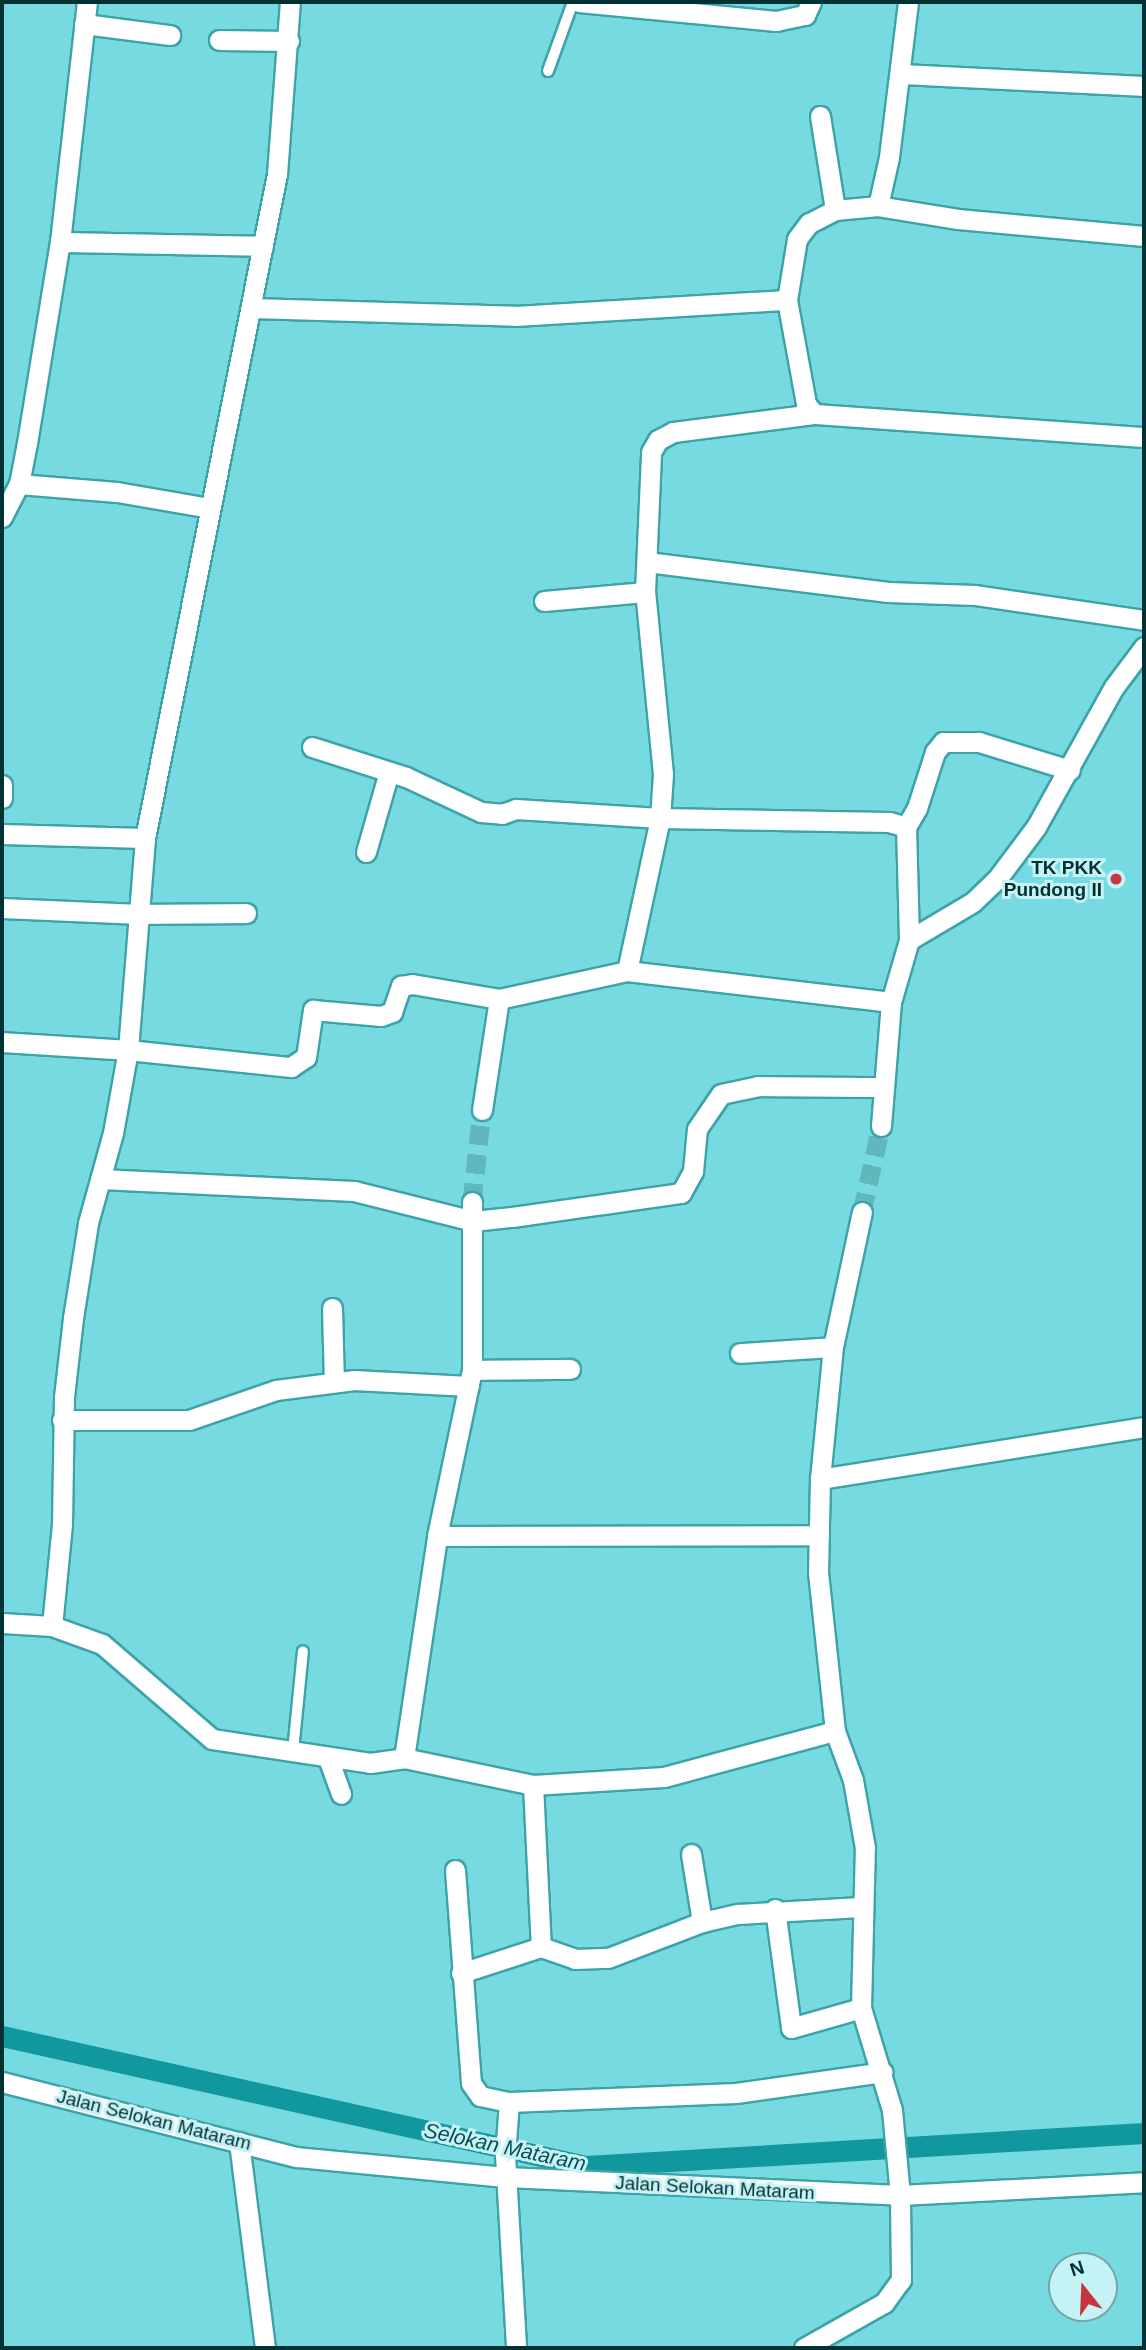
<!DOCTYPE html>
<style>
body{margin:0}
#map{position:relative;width:1146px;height:2350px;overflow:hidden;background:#77dae0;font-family:Arial,sans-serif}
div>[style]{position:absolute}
.canal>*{height:21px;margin:-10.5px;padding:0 10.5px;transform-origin:10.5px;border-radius:10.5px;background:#11979e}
.minor-tunnel>*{height:19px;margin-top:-9.5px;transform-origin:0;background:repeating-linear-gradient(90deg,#60b8bd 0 19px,transparent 0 29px)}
.roads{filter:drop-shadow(2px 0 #3da3aa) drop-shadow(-2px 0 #3da3aa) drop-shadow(0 2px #3da3aa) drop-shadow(0 -2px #3da3aa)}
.service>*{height:10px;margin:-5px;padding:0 5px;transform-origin:5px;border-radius:5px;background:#fff}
.minor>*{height:19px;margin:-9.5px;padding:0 9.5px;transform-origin:9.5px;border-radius:9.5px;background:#fff}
.dots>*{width:19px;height:19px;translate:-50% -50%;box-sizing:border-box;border:4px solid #c5f2f5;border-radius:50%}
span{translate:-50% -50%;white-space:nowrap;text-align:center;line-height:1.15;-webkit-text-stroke:6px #c5f2f5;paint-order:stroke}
.poi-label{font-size:19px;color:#023133;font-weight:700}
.right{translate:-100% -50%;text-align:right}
.street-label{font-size:19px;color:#023133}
.water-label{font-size:21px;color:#084f53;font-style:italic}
.frame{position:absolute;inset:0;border:4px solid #023133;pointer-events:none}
.north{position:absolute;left:1048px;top:2252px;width:70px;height:70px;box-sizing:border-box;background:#c5f2f5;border:2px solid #77a5a7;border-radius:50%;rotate:342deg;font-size:19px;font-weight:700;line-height:28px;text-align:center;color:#023133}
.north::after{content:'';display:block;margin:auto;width:24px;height:32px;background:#c63641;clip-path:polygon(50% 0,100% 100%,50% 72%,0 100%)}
</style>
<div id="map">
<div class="canal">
<i style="left:2px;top:2036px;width:598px;rotate:12.55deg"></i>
<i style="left:586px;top:2166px;width:559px;rotate:-3.38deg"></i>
</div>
<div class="minor-tunnel">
<i style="left:472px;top:1202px;width:93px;rotate:-83.8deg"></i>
<i style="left:862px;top:1212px;width:88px;rotate:-77.5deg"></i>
</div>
<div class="roads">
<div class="service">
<i style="left:548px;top:71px;width:73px;rotate:-70.1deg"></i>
<i style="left:293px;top:1751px;width:100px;rotate:-84.3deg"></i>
</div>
<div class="minor">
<i style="left:579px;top:2px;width:198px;rotate:5.5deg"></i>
<i style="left:776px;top:21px;width:30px;rotate:-12deg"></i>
<i style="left:805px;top:15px;width:14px;rotate:-65deg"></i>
<i style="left:84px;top:24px;width:87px;rotate:7.3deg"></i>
<i style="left:219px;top:40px;width:70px;rotate:0.8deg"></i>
<i style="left:901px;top:74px;width:243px;rotate:2.8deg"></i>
<i style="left:820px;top:116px;width:95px;rotate:80.9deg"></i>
<i style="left:878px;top:206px;width:50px;rotate:-77.3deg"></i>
<i style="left:889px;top:157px;width:156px;rotate:-83deg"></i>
<i style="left:1144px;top:236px;width:187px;rotate:-174.8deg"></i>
<i style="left:958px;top:219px;width:81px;rotate:-170.8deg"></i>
<i style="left:878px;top:206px;width:43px;rotate:174.7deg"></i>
<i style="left:835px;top:210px;width:29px;rotate:153deg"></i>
<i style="left:809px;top:223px;width:20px;rotate:127deg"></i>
<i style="left:797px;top:239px;width:62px;rotate:99.3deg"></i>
<i style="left:787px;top:300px;width:106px;rotate:79.6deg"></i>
<i style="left:806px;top:404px;width:13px;rotate:51deg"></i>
<i style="left:814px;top:414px;width:331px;rotate:4deg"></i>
<i style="left:60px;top:242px;width:203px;rotate:1.1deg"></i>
<i style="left:252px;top:308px;width:263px;rotate:1.7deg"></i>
<i style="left:515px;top:316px;width:272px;rotate:-3.4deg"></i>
<i style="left:19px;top:484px;width:98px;rotate:4.7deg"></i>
<i style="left:117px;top:492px;width:94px;rotate:9.8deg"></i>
<i style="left:2px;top:517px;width:37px;rotate:-63deg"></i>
<i style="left:19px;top:484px;width:42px;rotate:-79deg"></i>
<i style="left:27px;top:443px;width:204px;rotate:-80.7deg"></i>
<i style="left:60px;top:242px;width:242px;rotate:-83.6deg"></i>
<i style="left:647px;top:562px;width:243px;rotate:7.1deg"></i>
<i style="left:888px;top:592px;width:87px;rotate:2deg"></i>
<i style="left:975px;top:595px;width:171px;rotate:8.4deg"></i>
<i style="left:544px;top:601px;width:101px;rotate:-5.1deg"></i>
<i style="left:312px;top:747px;width:99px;rotate:17.7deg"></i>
<i style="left:406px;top:777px;width:83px;rotate:25deg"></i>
<i style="left:481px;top:812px;width:21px;rotate:5deg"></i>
<i style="left:502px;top:814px;width:15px;rotate:-20deg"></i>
<i style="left:516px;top:809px;width:144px;rotate:3.6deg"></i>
<i style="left:660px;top:818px;width:229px;rotate:1deg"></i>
<i style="left:889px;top:822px;width:18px;rotate:16deg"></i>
<i style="left:2px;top:785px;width:13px;rotate:90deg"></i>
<i style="left:2px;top:834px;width:143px;rotate:1.6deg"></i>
<i style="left:366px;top:852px;width:83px;rotate:-74deg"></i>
<i style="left:2px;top:908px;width:138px;rotate:2.5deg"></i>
<i style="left:140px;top:914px;width:106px;rotate:-0.5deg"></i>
<i style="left:909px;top:940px;width:113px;rotate:-91.5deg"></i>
<i style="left:906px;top:827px;width:22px;rotate:-60deg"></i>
<i style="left:917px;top:808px;width:59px;rotate:-72.2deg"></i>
<i style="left:935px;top:752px;width:13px;rotate:-51deg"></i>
<i style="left:943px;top:742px;width:36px"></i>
<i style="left:979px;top:742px;width:95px;rotate:17.1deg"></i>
<i style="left:627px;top:971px;width:157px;rotate:-77.8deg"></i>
<i style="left:660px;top:818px;width:44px;rotate:-86.1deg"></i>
<i style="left:663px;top:774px;width:183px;rotate:-95.6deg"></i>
<i style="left:645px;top:592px;width:140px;rotate:-87.5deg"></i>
<i style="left:651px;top:452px;width:14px;rotate:-60deg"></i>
<i style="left:658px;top:440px;width:17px;rotate:-28deg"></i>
<i style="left:673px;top:432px;width:142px;rotate:-7.3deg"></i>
<i style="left:2px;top:1042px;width:126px;rotate:3.6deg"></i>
<i style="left:128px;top:1050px;width:213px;rotate:-85.4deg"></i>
<i style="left:145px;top:838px;width:677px;rotate:-78.76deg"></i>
<i style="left:277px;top:174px;width:172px;rotate:-85.7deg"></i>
<i style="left:482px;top:1110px;width:112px;rotate:-81.3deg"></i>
<i style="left:881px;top:1126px;width:124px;rotate:-85.4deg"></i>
<i style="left:891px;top:1002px;width:65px;rotate:-73.8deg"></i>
<i style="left:909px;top:940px;width:74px;rotate:-30.7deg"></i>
<i style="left:973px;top:902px;width:33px;rotate:-44deg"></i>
<i style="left:997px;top:879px;width:65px;rotate:-53.1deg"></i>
<i style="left:1036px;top:827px;width:160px;rotate:-60.9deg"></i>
<i style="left:1114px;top:687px;width:50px;rotate:-53.1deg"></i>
<i style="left:100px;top:1179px;width:254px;rotate:2.7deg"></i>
<i style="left:354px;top:1191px;width:123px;rotate:14.1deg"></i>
<i style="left:473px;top:1221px;width:39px;rotate:-6deg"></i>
<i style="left:512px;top:1217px;width:171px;rotate:-8.1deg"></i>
<i style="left:681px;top:1193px;width:25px;rotate:-61deg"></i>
<i style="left:693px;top:1171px;width:42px;rotate:-84.6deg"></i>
<i style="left:697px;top:1129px;width:42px;rotate:-55.6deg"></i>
<i style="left:721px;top:1094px;width:38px;rotate:-12deg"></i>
<i style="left:758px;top:1086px;width:126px;rotate:0.5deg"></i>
<i style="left:332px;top:1308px;width:74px;rotate:88.5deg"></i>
<i style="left:740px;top:1353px;width:93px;rotate:-3.7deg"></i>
<i style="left:472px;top:1370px;width:98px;rotate:-0.6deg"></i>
<i style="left:62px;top:1420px;width:127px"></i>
<i style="left:189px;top:1420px;width:92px;rotate:-19deg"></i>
<i style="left:276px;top:1390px;width:79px;rotate:-7.3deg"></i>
<i style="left:354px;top:1380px;width:115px;rotate:3deg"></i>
<i style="left:820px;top:1479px;width:328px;rotate:-9.1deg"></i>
<i style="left:437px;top:1536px;width:382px;rotate:-0.1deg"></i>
<i style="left:2px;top:1623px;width:50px;rotate:3.4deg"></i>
<i style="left:52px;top:1626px;width:53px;rotate:19.8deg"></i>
<i style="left:102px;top:1644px;width:145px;rotate:40.8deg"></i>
<i style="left:212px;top:1739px;width:160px;rotate:8.6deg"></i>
<i style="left:370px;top:1763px;width:34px;rotate:-8deg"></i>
<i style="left:404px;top:1758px;width:132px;rotate:11.8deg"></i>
<i style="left:533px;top:1785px;width:131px;rotate:-3.5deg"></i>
<i style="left:664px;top:1777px;width:177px;rotate:-15.1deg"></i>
<i style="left:52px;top:1626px;width:102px;rotate:-84.4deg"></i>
<i style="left:62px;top:1524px;width:127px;rotate:-89.1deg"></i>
<i style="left:64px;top:1397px;width:80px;rotate:-83.5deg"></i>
<i style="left:73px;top:1318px;width:96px;rotate:-81deg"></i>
<i style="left:88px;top:1223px;width:93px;rotate:-74.5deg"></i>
<i style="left:113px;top:1133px;width:84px;rotate:-79.8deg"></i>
<i style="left:128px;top:1050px;width:164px;rotate:6deg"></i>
<i style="left:291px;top:1067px;width:18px;rotate:-34deg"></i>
<i style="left:306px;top:1057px;width:48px;rotate:-81.5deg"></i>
<i style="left:313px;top:1010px;width:68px;rotate:5deg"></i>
<i style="left:381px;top:1016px;width:12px;rotate:-20deg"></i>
<i style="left:392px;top:1012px;width:28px;rotate:-71deg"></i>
<i style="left:401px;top:986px;width:11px;rotate:-10deg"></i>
<i style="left:412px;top:984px;width:88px;rotate:9.8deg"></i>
<i style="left:499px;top:999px;width:131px;rotate:-12.3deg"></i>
<i style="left:627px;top:971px;width:266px;rotate:6.7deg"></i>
<i style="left:328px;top:1758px;width:38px;rotate:70deg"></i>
<i style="left:404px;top:1758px;width:224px;rotate:-81.5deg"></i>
<i style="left:437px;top:1536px;width:170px;rotate:-78.1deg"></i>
<i style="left:472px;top:1370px;width:168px;rotate:-90deg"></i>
<i style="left:533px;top:1785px;width:162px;rotate:87.2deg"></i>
<i style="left:691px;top:1854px;width:69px;rotate:80.8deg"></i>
<i style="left:455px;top:1870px;width:214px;rotate:85.7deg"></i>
<i style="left:471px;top:2083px;width:16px;rotate:55deg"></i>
<i style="left:480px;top:2096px;width:30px;rotate:12deg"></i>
<i style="left:509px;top:2102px;width:53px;rotate:94.3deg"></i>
<i style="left:505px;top:2155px;width:193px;rotate:86.7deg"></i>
<i style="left:775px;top:1909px;width:120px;rotate:82.3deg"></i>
<i style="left:791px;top:2028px;width:73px;rotate:-15.9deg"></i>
<i style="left:461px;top:1973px;width:84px;rotate:-18deg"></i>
<i style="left:541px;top:1947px;width:36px;rotate:19deg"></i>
<i style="left:575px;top:1959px;width:33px;rotate:-2deg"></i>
<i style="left:608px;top:1958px;width:101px;rotate:-21deg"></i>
<i style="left:702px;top:1922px;width:37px;rotate:-13deg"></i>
<i style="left:738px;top:1914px;width:122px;rotate:-3.3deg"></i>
<i style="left:2px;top:2082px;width:304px;rotate:14.3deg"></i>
<i style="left:297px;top:2157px;width:210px;rotate:5.5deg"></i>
<i style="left:506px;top:2177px;width:394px;rotate:2.6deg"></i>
<i style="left:900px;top:2195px;width:244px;rotate:-3deg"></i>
<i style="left:509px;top:2102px;width:227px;rotate:-2.3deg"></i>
<i style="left:736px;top:2093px;width:148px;rotate:-8.1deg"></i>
<i style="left:239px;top:2142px;width:208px;rotate:82.8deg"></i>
<i style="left:804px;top:2348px;width:92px;rotate:-29.4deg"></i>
<i style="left:884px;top:2303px;width:29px;rotate:-54deg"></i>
<i style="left:901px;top:2280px;width:85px;rotate:-90.7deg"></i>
<i style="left:900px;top:2195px;width:85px;rotate:-95.4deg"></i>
<i style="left:892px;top:2110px;width:107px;rotate:-106.9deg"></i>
<i style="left:861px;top:2008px;width:160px;rotate:-88.6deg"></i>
<i style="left:865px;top:1848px;width:69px;rotate:-100deg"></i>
<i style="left:853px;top:1780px;width:52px;rotate:-110.2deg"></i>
<i style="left:835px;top:1731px;width:159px;rotate:-96.1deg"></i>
<i style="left:818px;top:1573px;width:94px;rotate:-88.8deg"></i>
<i style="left:820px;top:1479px;width:133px;rotate:-84.4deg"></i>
<i style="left:833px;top:1347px;width:138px;rotate:-77.9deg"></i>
</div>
</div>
<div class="dots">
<i style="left:1116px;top:879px;background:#c63641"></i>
</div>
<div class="poi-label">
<span class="right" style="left:1102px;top:879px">TK PKK<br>Pundong II</span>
</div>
<div class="street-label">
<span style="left:154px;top:2120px;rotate:14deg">Jalan Selokan Mataram</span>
<span style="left:715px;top:2188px;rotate:3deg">Jalan Selokan Mataram</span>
</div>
<div class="water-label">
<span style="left:505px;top:2147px;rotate:12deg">Selokan Mataram</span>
</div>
<div class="frame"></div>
<div class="north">N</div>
</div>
